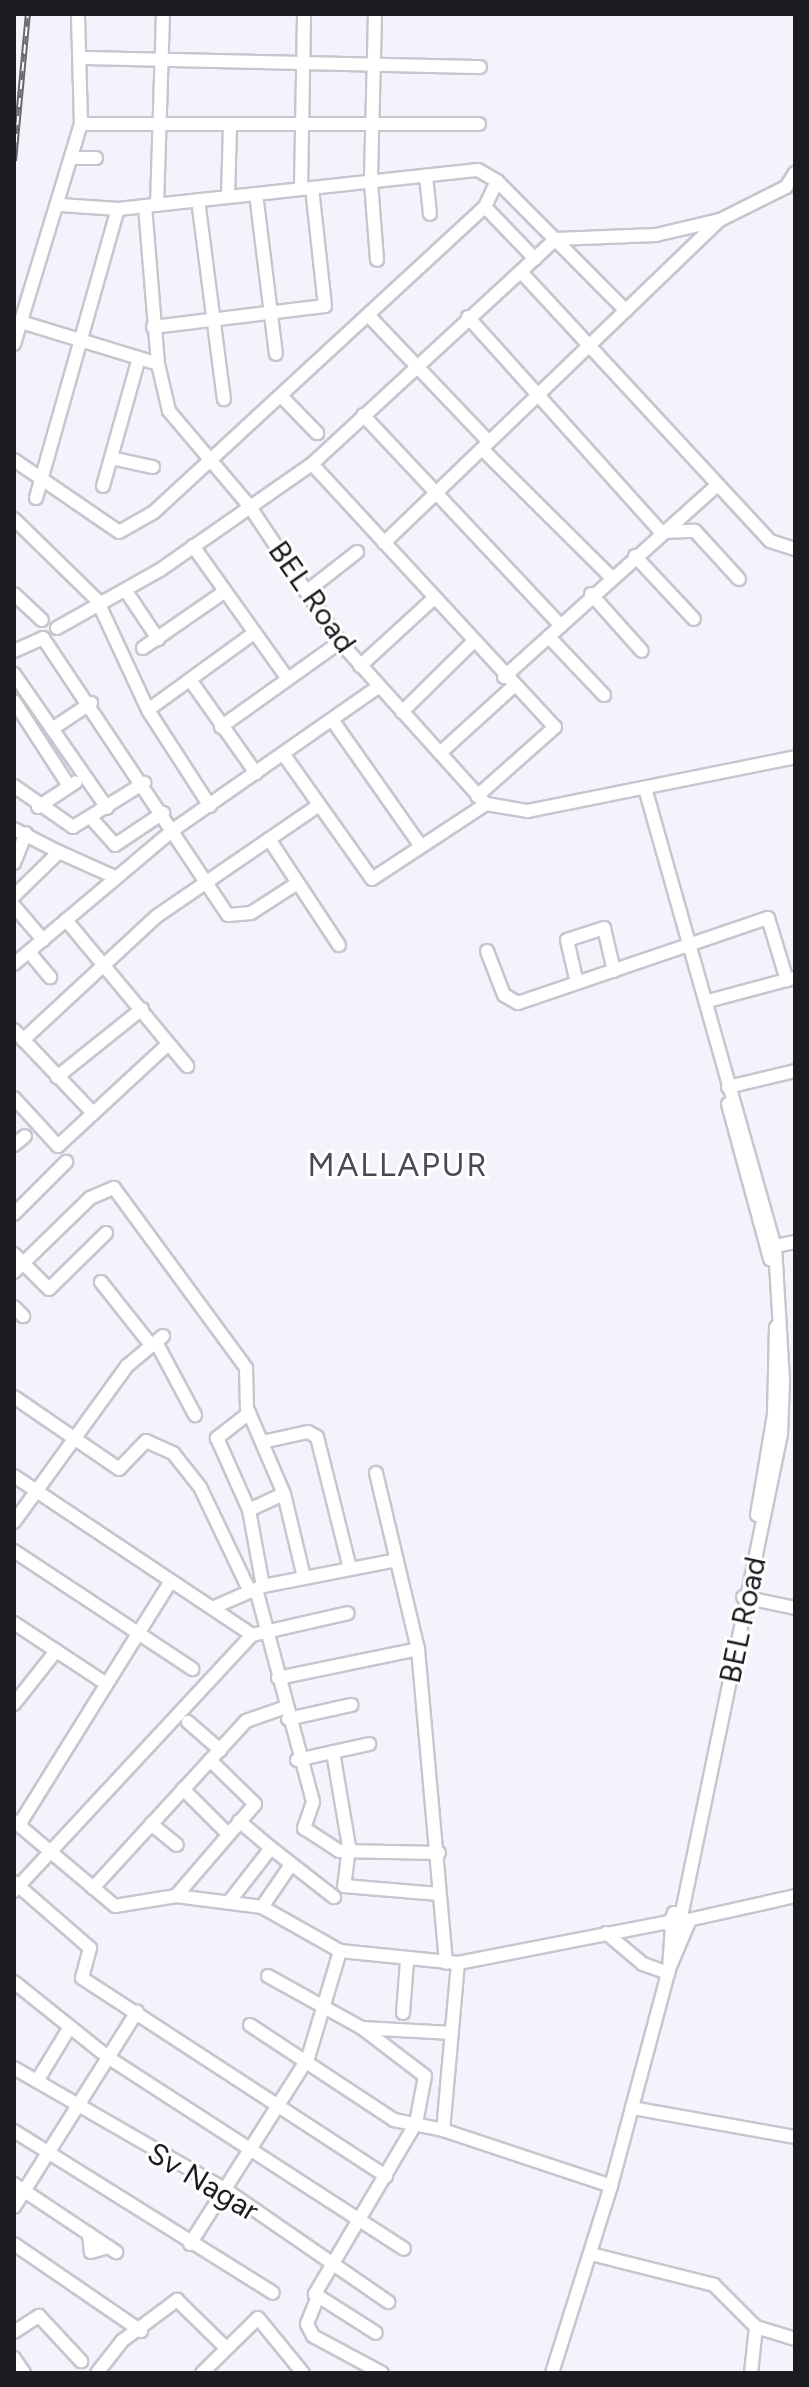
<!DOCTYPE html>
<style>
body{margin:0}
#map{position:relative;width:809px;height:2387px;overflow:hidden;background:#f3f3fc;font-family:Figtree,sans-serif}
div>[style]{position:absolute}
.roads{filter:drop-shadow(2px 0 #c6c6cf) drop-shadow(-2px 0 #c6c6cf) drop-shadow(0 2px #c6c6cf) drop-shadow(0 -2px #c6c6cf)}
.minor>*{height:12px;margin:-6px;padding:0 6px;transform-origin:6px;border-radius:6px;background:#fff}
.rail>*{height:6px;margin-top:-3px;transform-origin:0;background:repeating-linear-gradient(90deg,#fff 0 9px,#68696e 0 18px);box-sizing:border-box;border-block:2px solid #68696e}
span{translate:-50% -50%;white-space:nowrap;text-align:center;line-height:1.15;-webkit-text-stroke:6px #fff;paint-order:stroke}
.street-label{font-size:30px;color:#1b1c1f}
.neighbourhood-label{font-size:32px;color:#4a4b52;letter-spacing:2px}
.frame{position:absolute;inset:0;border:16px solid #1b1c1f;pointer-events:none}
</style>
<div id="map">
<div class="roads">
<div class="minor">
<i style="left:375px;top:14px;width:168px;rotate:91.4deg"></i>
<i style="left:371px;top:182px;width:78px;rotate:85.6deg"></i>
<i style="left:82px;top:58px;width:398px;rotate:1.3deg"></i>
<i style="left:81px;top:124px;width:398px"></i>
<i style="left:72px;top:158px;width:24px"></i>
<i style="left:426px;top:176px;width:38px;rotate:84deg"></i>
<i style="left:497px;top:181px;width:183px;rotate:45.2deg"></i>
<i style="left:301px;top:189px;width:175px;rotate:-89deg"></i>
<i style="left:256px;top:194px;width:161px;rotate:82.9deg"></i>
<i style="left:228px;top:197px;width:73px;rotate:-88.4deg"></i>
<i style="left:198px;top:200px;width:201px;rotate:82.6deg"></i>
<i style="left:60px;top:205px;width:58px;rotate:3.9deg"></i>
<i style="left:118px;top:209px;width:362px;rotate:-6.2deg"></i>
<i style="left:478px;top:170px;width:22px;rotate:30deg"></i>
<i style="left:497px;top:181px;width:29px;rotate:115deg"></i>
<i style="left:157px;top:205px;width:191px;rotate:-88.2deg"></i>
<i style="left:145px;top:206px;width:159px;rotate:85.3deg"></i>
<i style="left:522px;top:273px;width:365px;rotate:47.2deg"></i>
<i style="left:770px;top:541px;width:26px;rotate:18deg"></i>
<i style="left:368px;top:315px;width:175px;rotate:46.4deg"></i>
<i style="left:468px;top:317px;width:289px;rotate:48.1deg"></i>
<i style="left:661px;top:532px;width:34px;rotate:-2deg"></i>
<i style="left:695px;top:531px;width:65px;rotate:47.5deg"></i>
<i style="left:21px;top:322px;width:143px;rotate:17deg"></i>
<i style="left:158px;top:364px;width:48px;rotate:76.8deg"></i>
<i style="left:169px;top:411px;width:126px;rotate:49.8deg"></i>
<i style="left:250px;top:507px;width:162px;rotate:56.3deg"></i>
<i style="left:340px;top:642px;width:218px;rotate:48deg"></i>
<i style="left:486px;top:804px;width:43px;rotate:9.5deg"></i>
<i style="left:528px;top:811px;width:272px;rotate:-11.4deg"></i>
<i style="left:153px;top:327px;width:173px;rotate:-7deg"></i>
<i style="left:325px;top:306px;width:119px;rotate:-96.3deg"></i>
<i style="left:14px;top:344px;width:230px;rotate:-73.1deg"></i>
<i style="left:81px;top:124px;width:110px;rotate:-91.6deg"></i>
<i style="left:281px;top:396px;width:52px;rotate:45.8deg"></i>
<i style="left:363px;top:415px;width:289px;rotate:46.8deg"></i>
<i style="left:482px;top:449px;width:182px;rotate:44.8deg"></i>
<i style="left:111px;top:458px;width:43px;rotate:12.1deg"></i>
<i style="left:14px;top:460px;width:127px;rotate:34.4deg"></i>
<i style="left:119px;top:532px;width:40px;rotate:-29.7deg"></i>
<i style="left:154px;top:512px;width:450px;rotate:-42.7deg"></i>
<i style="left:485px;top:207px;width:72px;rotate:46.1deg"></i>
<i style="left:312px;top:464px;width:358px;rotate:47.3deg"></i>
<i style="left:555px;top:727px;width:104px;rotate:138.5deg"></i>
<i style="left:103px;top:486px;width:133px;rotate:-74.3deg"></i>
<i style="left:36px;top:498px;width:300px;rotate:-74.2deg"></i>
<i style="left:14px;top:519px;width:116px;rotate:44.3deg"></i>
<i style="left:97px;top:600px;width:121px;rotate:65.1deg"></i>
<i style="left:384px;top:543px;width:466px;rotate:-43.9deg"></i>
<i style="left:720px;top:220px;width:74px;rotate:-26.6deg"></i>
<i style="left:786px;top:187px;width:17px;rotate:-57deg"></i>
<i style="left:193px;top:546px;width:162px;rotate:54.5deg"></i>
<i style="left:635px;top:556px;width:86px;rotate:46.9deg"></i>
<i style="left:126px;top:591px;width:58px;rotate:56.3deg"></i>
<i style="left:306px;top:592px;width:65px;rotate:-38.1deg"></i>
<i style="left:14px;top:594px;width:38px;rotate:43deg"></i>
<i style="left:591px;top:594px;width:76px;rotate:48.2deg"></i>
<i style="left:57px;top:628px;width:118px;rotate:-29.4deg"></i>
<i style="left:160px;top:570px;width:185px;rotate:-34.9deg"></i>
<i style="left:312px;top:464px;width:332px;rotate:-42.7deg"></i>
<i style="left:556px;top:239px;width:100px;rotate:-2.3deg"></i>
<i style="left:656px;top:235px;width:66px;rotate:-13.2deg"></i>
<i style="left:549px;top:637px;width:80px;rotate:46.5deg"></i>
<i style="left:143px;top:648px;width:98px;rotate:-34.7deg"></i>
<i style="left:14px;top:651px;width:32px;rotate:-24deg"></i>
<i style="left:43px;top:638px;width:333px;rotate:56.3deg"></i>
<i style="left:228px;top:915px;width:23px;rotate:-5deg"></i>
<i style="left:251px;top:913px;width:54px;rotate:-32.8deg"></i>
<i style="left:360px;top:666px;width:99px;rotate:-42.5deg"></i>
<i style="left:14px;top:674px;width:163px;rotate:55.2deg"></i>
<i style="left:504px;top:677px;width:287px;rotate:-42deg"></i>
<i style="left:191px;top:681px;width:113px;rotate:54.8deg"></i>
<i style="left:14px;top:701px;width:101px;rotate:57.1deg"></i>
<i style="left:402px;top:712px;width:100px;rotate:-44.6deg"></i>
<i style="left:333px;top:721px;width:153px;rotate:54.9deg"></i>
<i style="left:221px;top:727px;width:146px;rotate:-35.5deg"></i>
<i style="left:52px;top:729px;width:47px;rotate:-33.7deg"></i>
<i style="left:440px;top:753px;width:100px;rotate:-42.2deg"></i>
<i style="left:284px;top:755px;width:152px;rotate:54.6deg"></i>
<i style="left:372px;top:879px;width:136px;rotate:-33.3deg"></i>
<i style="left:14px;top:786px;width:72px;rotate:34.8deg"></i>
<i style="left:73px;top:827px;width:84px;rotate:-31.8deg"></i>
<i style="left:645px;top:788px;width:476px;rotate:74.2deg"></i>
<i style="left:775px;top:1246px;width:135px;rotate:86.6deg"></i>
<i style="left:783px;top:1381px;width:53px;rotate:92.2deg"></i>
<i style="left:781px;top:1434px;width:489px;rotate:101.7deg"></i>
<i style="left:210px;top:806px;width:114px;rotate:-122.9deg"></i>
<i style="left:148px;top:710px;width:131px;rotate:-36deg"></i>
<i style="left:38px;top:807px;width:45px;rotate:-33.3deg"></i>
<i style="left:91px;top:818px;width:36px;rotate:48deg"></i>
<i style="left:115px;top:845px;width:58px;rotate:-33.7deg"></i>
<i style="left:14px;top:829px;width:51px;rotate:27.1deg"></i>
<i style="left:269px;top:839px;width:127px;rotate:56.6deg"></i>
<i style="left:14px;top:863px;width:32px;rotate:-68deg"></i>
<i style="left:14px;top:896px;width:63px;rotate:-44.4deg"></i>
<i style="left:59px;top:852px;width:61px;rotate:24.1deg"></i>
<i style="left:14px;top:906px;width:45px;rotate:49.5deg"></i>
<i style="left:66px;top:920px;width:190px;rotate:50.3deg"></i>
<i style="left:487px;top:951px;width:47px;rotate:68.9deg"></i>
<i style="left:504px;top:995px;width:16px;rotate:30deg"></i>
<i style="left:518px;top:1003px;width:264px;rotate:-18.8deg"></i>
<i style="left:768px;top:918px;width:65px;rotate:73deg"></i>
<i style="left:29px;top:952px;width:33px;rotate:50deg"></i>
<i style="left:14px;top:964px;width:208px;rotate:-40.1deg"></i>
<i style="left:173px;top:830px;width:250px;rotate:-34.9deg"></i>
<i style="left:577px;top:983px;width:44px;rotate:-103.1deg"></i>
<i style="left:567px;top:940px;width:39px;rotate:-18deg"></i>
<i style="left:604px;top:928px;width:44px;rotate:76.9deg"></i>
<i style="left:708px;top:1001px;width:89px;rotate:-15deg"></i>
<i style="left:14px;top:1030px;width:115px;rotate:46.4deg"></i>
<i style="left:23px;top:1040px;width:183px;rotate:-42.8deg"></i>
<i style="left:157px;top:916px;width:196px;rotate:-34.4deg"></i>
<i style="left:57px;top:1077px;width:109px;rotate:-38.7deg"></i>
<i style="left:728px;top:1087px;width:69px;rotate:-13.4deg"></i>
<i style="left:14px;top:1098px;width:65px;rotate:47.5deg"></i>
<i style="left:58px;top:1146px;width:150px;rotate:-42.8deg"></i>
<i style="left:728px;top:1104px;width:161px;rotate:74.8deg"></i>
<i style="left:14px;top:1145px;width:14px;rotate:-39deg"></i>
<i style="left:14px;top:1214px;width:74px;rotate:-45deg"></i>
<i style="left:775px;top:1246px;width:20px;rotate:-11deg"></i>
<i style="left:14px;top:1254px;width:49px;rotate:45deg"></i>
<i style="left:49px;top:1289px;width:80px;rotate:-44.5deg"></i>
<i style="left:14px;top:1272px;width:106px;rotate:-44.2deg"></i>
<i style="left:90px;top:1198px;width:26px;rotate:-23deg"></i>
<i style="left:114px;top:1188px;width:223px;rotate:53.7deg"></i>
<i style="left:246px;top:1368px;width:40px;rotate:88.6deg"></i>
<i style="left:247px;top:1408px;width:94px;rotate:66.7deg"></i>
<i style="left:284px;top:1494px;width:85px;rotate:76.5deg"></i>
<i style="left:101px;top:1282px;width:80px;rotate:51.6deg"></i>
<i style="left:14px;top:1307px;width:13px;rotate:45deg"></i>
<i style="left:156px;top:1342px;width:83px;rotate:61.9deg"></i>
<i style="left:14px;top:1397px;width:127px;rotate:34.4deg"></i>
<i style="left:119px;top:1469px;width:39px;rotate:-46deg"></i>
<i style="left:146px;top:1441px;width:30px;rotate:24deg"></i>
<i style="left:173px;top:1453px;width:43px;rotate:51.5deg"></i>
<i style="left:200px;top:1487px;width:116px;rotate:64.5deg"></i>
<i style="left:249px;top:1413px;width:41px;rotate:142deg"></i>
<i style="left:217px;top:1438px;width:79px;rotate:66deg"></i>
<i style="left:249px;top:1510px;width:38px;rotate:-25deg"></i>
<i style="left:262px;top:1442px;width:47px;rotate:-12.3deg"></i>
<i style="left:308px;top:1432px;width:10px;rotate:29deg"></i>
<i style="left:317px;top:1437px;width:135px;rotate:75.9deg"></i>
<i style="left:376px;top:1473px;width:181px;rotate:76.6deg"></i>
<i style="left:418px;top:1649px;width:315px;rotate:84.9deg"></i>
<i style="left:14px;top:1476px;width:286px;rotate:33.7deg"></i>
<i style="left:249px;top:1510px;width:77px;rotate:79.6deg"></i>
<i style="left:757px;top:1515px;width:101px;rotate:-80.4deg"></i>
<i style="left:774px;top:1415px;width:88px;rotate:-88.7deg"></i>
<i style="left:14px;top:1522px;width:193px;rotate:-54.1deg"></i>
<i style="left:127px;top:1366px;width:47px;rotate:-39.8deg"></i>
<i style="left:14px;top:1551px;width:214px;rotate:33.5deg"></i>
<i style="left:256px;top:1589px;width:220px;rotate:75deg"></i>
<i style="left:313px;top:1802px;width:28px;rotate:109deg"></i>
<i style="left:304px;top:1828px;width:42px;rotate:33.3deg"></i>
<i style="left:339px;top:1851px;width:100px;rotate:1.1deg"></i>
<i style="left:743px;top:1597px;width:53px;rotate:11.9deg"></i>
<i style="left:212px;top:1608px;width:56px;rotate:-23.3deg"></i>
<i style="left:263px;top:1586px;width:136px;rotate:-11deg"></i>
<i style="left:14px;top:1623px;width:109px;rotate:33.4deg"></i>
<i style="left:278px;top:1678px;width:143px;rotate:-11.7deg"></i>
<i style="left:14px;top:1704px;width:68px;rotate:-51.6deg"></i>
<i style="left:288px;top:1719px;width:65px;rotate:-12.5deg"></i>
<i style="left:188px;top:1722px;width:43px;rotate:41.2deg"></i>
<i style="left:333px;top:1752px;width:96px;rotate:80.4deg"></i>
<i style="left:349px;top:1847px;width:39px;rotate:97deg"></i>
<i style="left:344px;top:1886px;width:95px;rotate:4.8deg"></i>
<i style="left:297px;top:1760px;width:74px;rotate:-12.5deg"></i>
<i style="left:183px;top:1789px;width:62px;rotate:45deg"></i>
<i style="left:14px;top:1821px;width:132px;rotate:40.1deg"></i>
<i style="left:115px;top:1906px;width:62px;rotate:-9.3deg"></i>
<i style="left:176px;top:1896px;width:87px;rotate:7.3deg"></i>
<i style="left:262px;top:1907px;width:90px;rotate:29.4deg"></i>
<i style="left:340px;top:1951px;width:119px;rotate:5.8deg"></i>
<i style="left:458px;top:1963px;width:214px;rotate:-11deg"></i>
<i style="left:239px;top:1821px;width:42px;rotate:40.2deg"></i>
<i style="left:151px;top:1824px;width:33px;rotate:39deg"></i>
<i style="left:19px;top:1825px;width:287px;rotate:-58.1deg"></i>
<i style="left:14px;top:1882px;width:101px;rotate:41deg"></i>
<i style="left:90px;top:1948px;width:31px;rotate:105deg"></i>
<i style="left:82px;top:1978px;width:363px;rotate:33.1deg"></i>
<i style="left:93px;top:1888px;width:226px;rotate:-47.5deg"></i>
<i style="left:246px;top:1721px;width:42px;rotate:-19.3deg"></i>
<i style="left:14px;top:1891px;width:350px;rotate:-47.1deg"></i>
<i style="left:252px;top:1635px;width:98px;rotate:-12.9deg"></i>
<i style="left:176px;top:1896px;width:121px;rotate:-49.3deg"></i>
<i style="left:255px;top:1804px;width:63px;rotate:-135.6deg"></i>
<i style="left:229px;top:1902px;width:68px;rotate:-52.1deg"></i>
<i style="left:271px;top:1848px;width:80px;rotate:37.9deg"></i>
<i style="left:262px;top:1907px;width:46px;rotate:-55.6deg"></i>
<i style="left:688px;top:1920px;width:110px;rotate:-12.6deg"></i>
<i style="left:606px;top:1933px;width:48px;rotate:40deg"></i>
<i style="left:643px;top:1964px;width:27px;rotate:20deg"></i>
<i style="left:458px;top:1963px;width:168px;rotate:95.1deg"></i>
<i style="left:443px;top:2130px;width:177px;rotate:18.4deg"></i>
<i style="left:669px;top:1969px;width:49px;rotate:-67.1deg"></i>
<i style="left:688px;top:1924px;width:18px;rotate:-142deg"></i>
<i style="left:674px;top:1913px;width:13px;rotate:113deg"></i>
<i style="left:669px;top:1925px;width:14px;rotate:30deg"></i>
<i style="left:268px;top:1976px;width:107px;rotate:29deg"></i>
<i style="left:362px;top:2028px;width:79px;rotate:37.3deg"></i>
<i style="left:425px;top:2076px;width:48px;rotate:100.8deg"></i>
<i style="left:416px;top:2123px;width:199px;rotate:120.6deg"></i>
<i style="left:315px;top:2294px;width:72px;rotate:32.6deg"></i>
<i style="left:14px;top:1982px;width:122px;rotate:38.7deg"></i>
<i style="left:109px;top:2058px;width:351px;rotate:32.9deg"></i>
<i style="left:403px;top:2013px;width:52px;rotate:-85.6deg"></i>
<i style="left:250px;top:2025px;width:173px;rotate:33.4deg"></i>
<i style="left:394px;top:2120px;width:50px;rotate:11.5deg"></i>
<i style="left:362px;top:2028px;width:90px;rotate:3.2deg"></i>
<i style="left:14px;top:2068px;width:241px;rotate:29.9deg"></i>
<i style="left:223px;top:2188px;width:201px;rotate:34.6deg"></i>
<i style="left:37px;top:2081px;width:63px;rotate:-58.6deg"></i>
<i style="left:632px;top:2108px;width:166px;rotate:10.1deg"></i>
<i style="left:14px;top:2131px;width:305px;rotate:32deg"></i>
<i style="left:14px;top:2184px;width:123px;rotate:33.7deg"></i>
<i style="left:14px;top:2207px;width:231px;rotate:-57.8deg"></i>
<i style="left:89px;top:2234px;width:18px;rotate:84deg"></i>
<i style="left:91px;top:2252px;width:18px;rotate:-16deg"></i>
<i style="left:14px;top:2244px;width:154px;rotate:34.4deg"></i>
<i style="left:190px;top:2244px;width:220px;rotate:-57.6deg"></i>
<i style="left:308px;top:2058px;width:112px;rotate:-73.3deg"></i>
<i style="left:591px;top:2254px;width:127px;rotate:14.1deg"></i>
<i style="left:714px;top:2285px;width:59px;rotate:45deg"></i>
<i style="left:756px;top:2327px;width:41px;rotate:17.1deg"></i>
<i style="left:317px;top:2299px;width:27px;rotate:112deg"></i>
<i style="left:307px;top:2324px;width:13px;rotate:63deg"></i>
<i style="left:313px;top:2336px;width:78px;rotate:28.2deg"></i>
<i style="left:14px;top:2332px;width:30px;rotate:-33deg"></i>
<i style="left:39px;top:2316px;width:62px;rotate:47deg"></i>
<i style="left:14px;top:2358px;width:18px;rotate:56deg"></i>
<i style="left:97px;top:2373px;width:41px;rotate:-52deg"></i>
<i style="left:122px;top:2341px;width:69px;rotate:-36.7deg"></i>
<i style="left:177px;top:2300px;width:69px;rotate:44.4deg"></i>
<i style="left:202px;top:2373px;width:78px;rotate:-44.5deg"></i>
<i style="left:258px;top:2318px;width:71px;rotate:50.7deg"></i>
<i style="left:552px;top:2373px;width:196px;rotate:-72.5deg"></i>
<i style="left:611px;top:2186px;width:225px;rotate:-75deg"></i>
<i style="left:669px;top:1969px;width:39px;rotate:-86deg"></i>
<i style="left:751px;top:2373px;width:46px;rotate:-83.8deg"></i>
</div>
</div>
<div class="rail">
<i style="left:14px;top:16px;width:2px;rotate:-90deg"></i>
<i style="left:14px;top:161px;width:148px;rotate:-84.6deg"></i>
</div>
<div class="street-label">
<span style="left:312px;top:597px;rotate:55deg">BEL Road</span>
<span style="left:743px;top:1620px;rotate:-78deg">BEL Road</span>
<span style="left:203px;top:2182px;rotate:31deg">Sv Nagar</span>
</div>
<div class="neighbourhood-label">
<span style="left:398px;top:1165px">MALLAPUR</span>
</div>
<div class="frame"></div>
</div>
